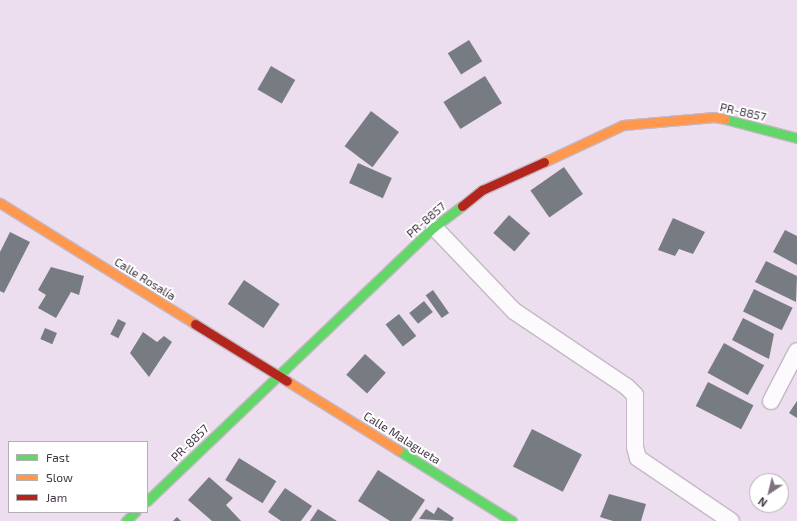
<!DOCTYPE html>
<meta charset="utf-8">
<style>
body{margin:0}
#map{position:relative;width:797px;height:521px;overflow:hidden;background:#eddeef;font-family:"Exo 2",sans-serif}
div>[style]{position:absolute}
.building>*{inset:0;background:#777c83;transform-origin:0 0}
.roads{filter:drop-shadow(1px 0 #c3b8c5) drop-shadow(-1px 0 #c3b8c5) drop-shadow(0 1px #c3b8c5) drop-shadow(0 -1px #c3b8c5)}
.street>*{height:16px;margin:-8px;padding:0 8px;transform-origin:8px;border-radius:8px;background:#fcfafd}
.fast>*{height:9px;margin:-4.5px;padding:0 4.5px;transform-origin:4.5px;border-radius:4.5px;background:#63d668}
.slow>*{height:9px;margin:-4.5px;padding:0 4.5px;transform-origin:4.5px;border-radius:4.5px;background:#ff974d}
.jam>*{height:9px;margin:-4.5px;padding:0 4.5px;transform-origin:4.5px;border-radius:4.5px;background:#b3261e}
span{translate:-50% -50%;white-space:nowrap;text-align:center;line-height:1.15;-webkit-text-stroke:4px #fff;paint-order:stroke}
.street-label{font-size:12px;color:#423843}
.legend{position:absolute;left:8px;top:441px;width:140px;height:72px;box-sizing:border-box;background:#fff;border:1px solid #b3afb4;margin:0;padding:5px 7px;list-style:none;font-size:12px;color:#423843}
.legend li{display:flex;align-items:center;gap:8px;height:20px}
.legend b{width:20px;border:1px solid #b3afb4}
.north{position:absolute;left:749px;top:473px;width:40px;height:40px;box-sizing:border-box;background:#fff;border:1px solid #b3afb4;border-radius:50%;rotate:215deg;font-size:11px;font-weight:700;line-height:16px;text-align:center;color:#423843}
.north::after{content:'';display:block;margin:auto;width:14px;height:18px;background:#7e727f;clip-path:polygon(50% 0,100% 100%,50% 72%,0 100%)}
</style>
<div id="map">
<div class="building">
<i style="left:469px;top:40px;width:25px;height:25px;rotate:58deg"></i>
<i style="left:271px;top:66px;width:28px;height:27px;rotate:30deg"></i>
<i style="left:485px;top:76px;width:32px;height:49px;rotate:58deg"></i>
<i style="left:371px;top:111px;width:35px;height:44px;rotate:37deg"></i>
<i style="left:358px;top:163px;width:37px;height:22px;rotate:24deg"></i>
<i style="left:564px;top:167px;width:33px;height:41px;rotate:55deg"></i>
<i style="left:509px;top:215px;width:28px;height:24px;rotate:41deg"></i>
<i style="clip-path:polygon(673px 218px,705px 232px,693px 254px,679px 249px,675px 256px,658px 250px)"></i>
<i style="clip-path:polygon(785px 230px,797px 236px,797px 265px,773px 252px)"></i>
<i style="clip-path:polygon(10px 232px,30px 242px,4px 293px,0 291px,0 252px)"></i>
<i style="clip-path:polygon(766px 261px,797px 276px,796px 302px,755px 282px)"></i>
<i style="clip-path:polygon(51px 267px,84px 276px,79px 295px,71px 292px,56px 318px,38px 308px,46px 295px,38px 290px)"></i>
<i style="left:244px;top:280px;width:43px;height:29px;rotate:34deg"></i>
<i style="left:754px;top:289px;width:43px;height:25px;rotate:26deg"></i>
<i style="left:433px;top:290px;width:28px;height:9px;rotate:55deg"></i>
<i style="left:424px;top:301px;width:14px;height:19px;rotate:51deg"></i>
<i style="left:399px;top:314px;width:28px;height:17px;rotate:52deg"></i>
<i style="clip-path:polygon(743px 318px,774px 334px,769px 359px,732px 340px)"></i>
<i style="left:118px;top:319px;width:9px;height:17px;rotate:27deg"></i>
<i style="left:45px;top:328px;width:13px;height:12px;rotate:23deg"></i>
<i style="clip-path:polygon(143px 332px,157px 342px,164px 336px,172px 342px,149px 377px,130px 353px)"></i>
<i style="left:724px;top:343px;width:46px;height:34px;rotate:29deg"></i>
<i style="left:365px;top:354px;width:28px;height:28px;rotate:42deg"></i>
<i style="left:708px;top:382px;width:51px;height:27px;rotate:27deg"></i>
<i style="clip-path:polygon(797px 401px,797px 418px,789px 413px)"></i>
<i style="left:532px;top:429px;width:56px;height:42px;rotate:27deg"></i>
<i style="left:239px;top:458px;width:44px;height:26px;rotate:32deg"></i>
<i style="clip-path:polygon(378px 470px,425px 500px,411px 521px,390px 521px,358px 501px)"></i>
<i style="clip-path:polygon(209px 477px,233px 498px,226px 505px,241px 521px,212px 521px,188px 500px)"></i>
<i style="clip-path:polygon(285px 488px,312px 506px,301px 521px,281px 521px,268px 512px)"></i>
<i style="clip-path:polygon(609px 494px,646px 504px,641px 521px,613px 521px,600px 517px)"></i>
<i style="clip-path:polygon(438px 507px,454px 518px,452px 521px,419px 519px,426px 509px,434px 514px)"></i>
<i style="clip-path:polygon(318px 509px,337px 521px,310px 521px)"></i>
<i style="clip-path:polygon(177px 517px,181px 521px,173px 521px)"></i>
</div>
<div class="roads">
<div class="street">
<i style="left:434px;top:227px;width:116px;rotate:46.4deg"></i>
<i style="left:514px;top:311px;width:136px;rotate:33.9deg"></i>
<i style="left:627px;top:387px;width:11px;rotate:45deg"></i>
<i style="left:635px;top:395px;width:52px;rotate:90deg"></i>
<i style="left:635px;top:447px;width:11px;rotate:75deg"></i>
<i style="left:638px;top:458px;width:112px;rotate:34.1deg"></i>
<i style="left:771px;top:401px;width:56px;rotate:-62.5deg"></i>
</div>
<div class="fast">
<i style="left:725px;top:119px;width:74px;rotate:14.8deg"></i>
<i style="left:398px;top:450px;width:134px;rotate:31.9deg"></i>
<i style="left:147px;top:501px;width:397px;rotate:-43.7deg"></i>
<i style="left:434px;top:227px;width:35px;rotate:-37deg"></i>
<i style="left:126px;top:521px;width:13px;rotate:-45deg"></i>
</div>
<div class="slow">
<i style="left:544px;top:162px;width:87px;rotate:-25.1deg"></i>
<i style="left:623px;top:125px;width:92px;rotate:-5deg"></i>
<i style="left:715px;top:117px;width:10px;rotate:11deg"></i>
<i style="left:0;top:203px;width:229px;rotate:31.8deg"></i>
<i style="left:287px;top:381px;width:131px;rotate:31.9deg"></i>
</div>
<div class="jam">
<i style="left:462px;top:206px;width:26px;rotate:-39deg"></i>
<i style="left:482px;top:190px;width:68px;rotate:-24.3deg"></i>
<i style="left:195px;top:324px;width:108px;rotate:31.8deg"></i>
</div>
</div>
<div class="street-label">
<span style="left:743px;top:112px;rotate:13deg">PR-8857</span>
<span style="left:426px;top:220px;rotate:-41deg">PR-8857</span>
<span style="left:145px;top:279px;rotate:32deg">Calle Rosalía</span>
<span style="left:402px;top:438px;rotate:32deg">Calle Malagueta</span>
<span style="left:190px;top:443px;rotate:-44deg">PR-8857</span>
</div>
<ul class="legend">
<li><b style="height:5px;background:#63d668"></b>Fast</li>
<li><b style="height:5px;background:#ff974d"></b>Slow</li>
<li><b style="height:5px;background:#b3261e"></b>Jam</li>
</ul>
<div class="north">N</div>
</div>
